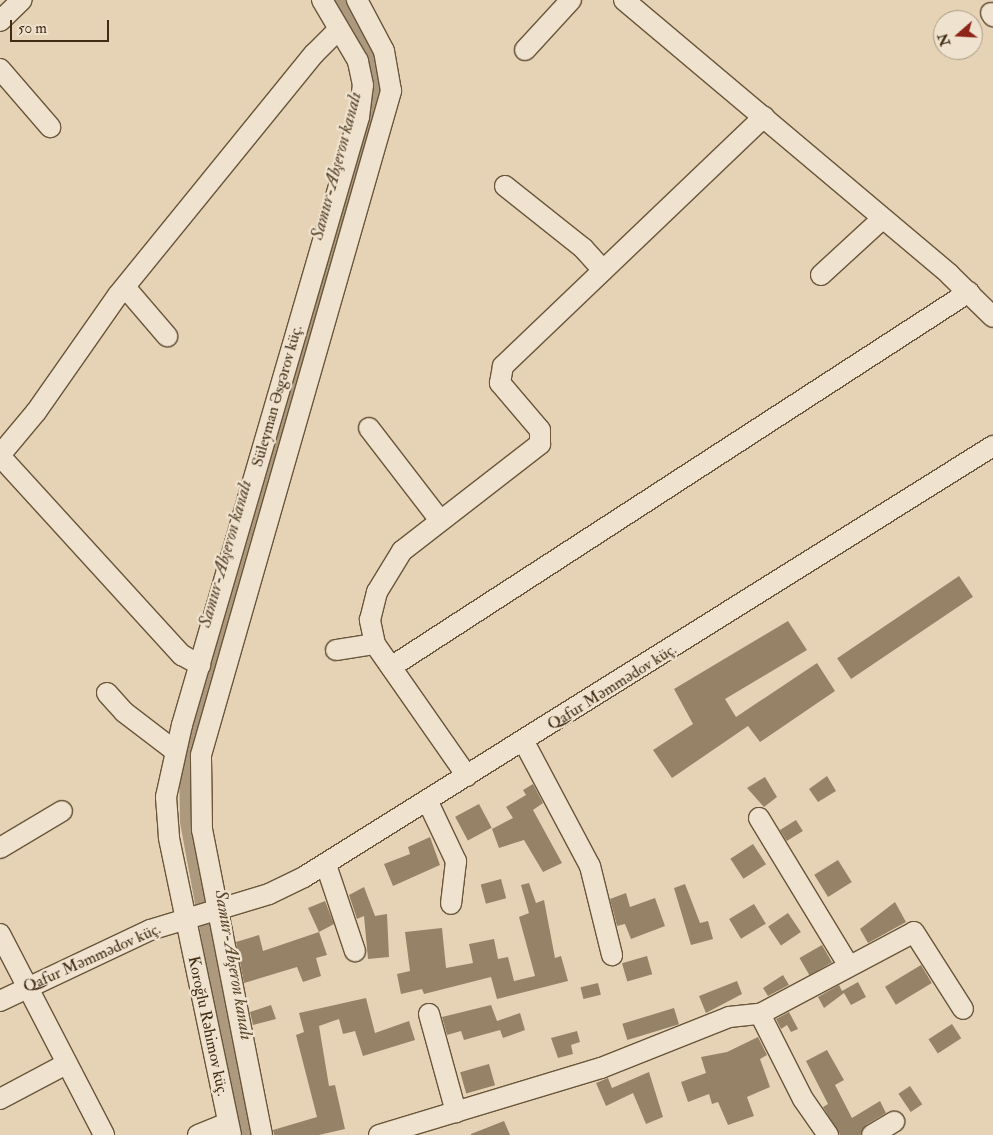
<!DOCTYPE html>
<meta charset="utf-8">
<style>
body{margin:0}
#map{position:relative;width:993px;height:1135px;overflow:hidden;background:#e6d3b5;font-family:"IM FELL Double Pica",serif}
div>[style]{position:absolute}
.canal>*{height:14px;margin:-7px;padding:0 7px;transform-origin:7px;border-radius:7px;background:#ad9a7e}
.building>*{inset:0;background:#968367;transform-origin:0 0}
.roads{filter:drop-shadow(1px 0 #69563b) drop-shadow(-1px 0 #69563b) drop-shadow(0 1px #69563b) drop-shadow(0 -1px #69563b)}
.minor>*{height:20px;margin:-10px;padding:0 10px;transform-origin:10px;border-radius:10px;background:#efe2cf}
span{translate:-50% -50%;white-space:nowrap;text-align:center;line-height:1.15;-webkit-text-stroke:4.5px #efe2cf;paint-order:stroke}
.street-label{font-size:16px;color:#3f2c12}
.water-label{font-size:18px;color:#5a482d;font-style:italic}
.north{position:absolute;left:933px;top:10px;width:50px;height:50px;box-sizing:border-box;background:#efe2cf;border:1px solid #a99983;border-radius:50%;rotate:251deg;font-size:14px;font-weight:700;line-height:20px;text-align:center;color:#3f2c12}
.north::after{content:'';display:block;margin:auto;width:18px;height:22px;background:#8f2418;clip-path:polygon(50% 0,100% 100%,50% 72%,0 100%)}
.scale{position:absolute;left:10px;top:20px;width:99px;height:22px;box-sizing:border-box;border:2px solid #3f2c12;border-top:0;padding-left:6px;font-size:15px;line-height:18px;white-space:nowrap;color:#3f2c12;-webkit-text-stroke:4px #efe2cf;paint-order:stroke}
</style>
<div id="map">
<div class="canal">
<i style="left:245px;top:1135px;width:319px;rotate:-100.5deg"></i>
<i style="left:187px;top:821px;width:60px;rotate:-91deg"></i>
<i style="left:186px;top:761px;width:687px;rotate:-73.86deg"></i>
<i style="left:377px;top:101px;width:53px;rotate:-97.5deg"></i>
<i style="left:370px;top:48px;width:58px;rotate:-123.7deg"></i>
</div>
<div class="building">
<i style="left:959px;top:576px;width:25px;height:147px;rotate:56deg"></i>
<i style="clip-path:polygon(788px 621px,807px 650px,725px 699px,736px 717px,817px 663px,835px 691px,760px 742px,748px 726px,672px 778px,653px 750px,693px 724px,674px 689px)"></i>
<i style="clip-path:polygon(827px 776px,836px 791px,818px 802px,809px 789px)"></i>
<i style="clip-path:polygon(765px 777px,777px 797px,764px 807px,747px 788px)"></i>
<i style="clip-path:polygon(533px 784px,543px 803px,533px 810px,562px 863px,543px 872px,524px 840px,499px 848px,492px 829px,513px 818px,506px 807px,526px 795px,523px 790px)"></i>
<i style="left:479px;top:804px;width:27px;height:27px;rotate:62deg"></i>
<i style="left:796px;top:820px;width:13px;height:19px;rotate:58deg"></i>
<i style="clip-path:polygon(430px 837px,440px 865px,393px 886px,384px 864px,410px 854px,408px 847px)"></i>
<i style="left:753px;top:844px;width:24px;height:27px;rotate:57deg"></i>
<i style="left:838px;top:860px;width:26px;height:28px;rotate:58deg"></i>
<i style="left:501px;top:879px;width:20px;height:21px;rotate:75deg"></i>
<i style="clip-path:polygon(529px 883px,536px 903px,544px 900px,555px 958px,561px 956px,568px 981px,497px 999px,491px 977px,424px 994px,422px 989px,401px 994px,397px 974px,410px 971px,405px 932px,442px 928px,446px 968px,473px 963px,469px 944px,494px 939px,498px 959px,508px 957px,514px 981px,535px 976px,519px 917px,529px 913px,521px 885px)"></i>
<i style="clip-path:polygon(685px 884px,700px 923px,708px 921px,713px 939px,691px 945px,674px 888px)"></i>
<i style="clip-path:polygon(364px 887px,375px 916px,387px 914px,389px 957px,368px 959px,364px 916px,357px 919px,349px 895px)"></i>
<i style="clip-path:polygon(626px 893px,630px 907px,655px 898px,665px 926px,631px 939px,625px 924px,617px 926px,610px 899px)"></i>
<i style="clip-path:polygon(325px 901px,334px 924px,319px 932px,308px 908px)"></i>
<i style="clip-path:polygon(895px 902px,906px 922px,868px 943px,860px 929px)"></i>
<i style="left:754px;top:904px;width:23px;height:29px;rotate:59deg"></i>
<i style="left:788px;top:913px;width:23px;height:24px;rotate:56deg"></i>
<i style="clip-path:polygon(319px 932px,327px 955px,316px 958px,321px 976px,303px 982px,297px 967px,244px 983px,236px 942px,259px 935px,263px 951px)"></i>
<i style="left:822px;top:945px;width:20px;height:26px;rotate:60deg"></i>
<i style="left:647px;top:956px;width:19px;height:26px;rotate:74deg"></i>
<i style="left:921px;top:965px;width:21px;height:42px;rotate:59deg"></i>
<i style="clip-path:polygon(783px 975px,789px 985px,768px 996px,763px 988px)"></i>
<i style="clip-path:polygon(737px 981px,742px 994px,706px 1013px,699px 996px)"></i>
<i style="clip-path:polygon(858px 982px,866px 997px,851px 1005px,844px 993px,824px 1008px,818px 997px,839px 985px,842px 991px)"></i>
<i style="left:598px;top:983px;width:12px;height:18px;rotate:76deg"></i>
<i style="clip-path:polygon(366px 998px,375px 1033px,409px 1021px,415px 1040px,363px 1056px,355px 1031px,343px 1034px,339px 1019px,319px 1026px,329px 1086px,335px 1085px,345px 1129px,319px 1135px,274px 1135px,273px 1130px,317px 1117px,296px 1035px,304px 1032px,299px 1013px)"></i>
<i style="clip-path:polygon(271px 1005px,276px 1019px,253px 1025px,250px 1012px)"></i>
<i style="clip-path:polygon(491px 1005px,497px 1021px,520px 1013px,525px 1030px,503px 1038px,500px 1030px,464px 1040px,461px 1031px,447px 1035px,442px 1017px)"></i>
<i style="left:674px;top:1008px;width:17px;height:54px;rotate:73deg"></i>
<i style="clip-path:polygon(789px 1012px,798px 1029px,791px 1032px,787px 1025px,781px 1029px,776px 1019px)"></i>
<i style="left:952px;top:1024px;width:17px;height:28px;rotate:57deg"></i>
<i style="clip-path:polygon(577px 1031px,580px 1042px,571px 1045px,573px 1054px,558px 1058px,551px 1038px)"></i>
<i style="clip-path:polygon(758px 1037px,767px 1055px,760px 1059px,770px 1087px,747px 1097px,754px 1116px,728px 1125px,718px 1102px,712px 1104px,709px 1094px,688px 1102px,681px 1082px,706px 1073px,701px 1057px,727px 1052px)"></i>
<i style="clip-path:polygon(827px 1050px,844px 1080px,835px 1085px,852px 1118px,880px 1101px,886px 1113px,866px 1125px,860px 1135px,840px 1135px,823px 1107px,828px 1104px,806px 1061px)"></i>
<i style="left:489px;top:1064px;width:22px;height:30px;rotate:74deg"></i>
<i style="clip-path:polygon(649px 1072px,663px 1117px,646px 1124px,633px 1093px,606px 1106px,596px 1083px,608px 1078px,612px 1088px)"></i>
<i style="left:910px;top:1086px;width:22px;height:14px;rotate:56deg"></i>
<i style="clip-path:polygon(504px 1121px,510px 1135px,471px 1135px,471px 1134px)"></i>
</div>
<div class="roads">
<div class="minor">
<i style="left:624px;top:0;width:426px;rotate:40.1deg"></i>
<i style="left:950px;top:275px;width:60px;rotate:44.3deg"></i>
<i style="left:991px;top:13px;width:4px;rotate:56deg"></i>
<i style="left:0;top:21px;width:30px;rotate:-44deg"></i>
<i style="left:525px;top:50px;width:68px;rotate:-47.4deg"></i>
<i style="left:0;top:69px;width:77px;rotate:49.2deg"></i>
<i style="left:505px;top:186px;width:100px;rotate:38.5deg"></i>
<i style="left:583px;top:248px;width:30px;rotate:48deg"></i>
<i style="left:821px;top:275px;width:83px;rotate:-42.6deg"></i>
<i style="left:125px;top:287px;width:65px;rotate:49.4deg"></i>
<i style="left:369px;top:428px;width:115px;rotate:52.4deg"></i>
<i style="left:0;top:455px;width:56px;rotate:-50.1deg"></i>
<i style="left:36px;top:412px;width:143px;rotate:-55deg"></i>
<i style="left:118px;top:295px;width:311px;rotate:-50.9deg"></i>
<i style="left:314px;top:54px;width:35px;rotate:-45deg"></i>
<i style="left:0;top:456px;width:270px;rotate:47.6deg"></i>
<i style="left:182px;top:655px;width:21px;rotate:29deg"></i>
<i style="left:336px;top:650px;width:39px;rotate:-9deg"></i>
<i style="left:391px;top:667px;width:689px;rotate:-32.98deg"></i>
<i style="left:107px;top:693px;width:25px;rotate:48deg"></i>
<i style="left:124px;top:712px;width:64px;rotate:37.4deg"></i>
<i style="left:524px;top:742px;width:140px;rotate:62deg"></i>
<i style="left:590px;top:866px;width:92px;rotate:76.1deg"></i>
<i style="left:467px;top:776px;width:161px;rotate:-124.9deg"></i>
<i style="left:375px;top:644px;width:25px;rotate:-102deg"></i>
<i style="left:370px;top:620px;width:29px;rotate:-76deg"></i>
<i style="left:377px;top:592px;width:48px;rotate:-58.6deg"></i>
<i style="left:402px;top:551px;width:175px;rotate:-37.8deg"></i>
<i style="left:540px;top:444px;width:14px;rotate:-90deg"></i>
<i style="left:540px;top:430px;width:62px;rotate:-130.4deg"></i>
<i style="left:500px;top:383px;width:17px;rotate:-80deg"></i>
<i style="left:503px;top:366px;width:361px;rotate:-43.7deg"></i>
<i style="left:427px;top:800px;width:68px;rotate:64.6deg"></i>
<i style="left:456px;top:861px;width:43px;rotate:96.6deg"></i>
<i style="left:759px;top:818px;width:173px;rotate:58.7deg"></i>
<i style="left:0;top:848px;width:72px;rotate:-30.8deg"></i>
<i style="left:326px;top:865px;width:91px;rotate:71.4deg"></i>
<i style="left:0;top:934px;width:226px;rotate:62.6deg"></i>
<i style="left:0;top:1001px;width:166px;rotate:-25.3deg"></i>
<i style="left:150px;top:930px;width:124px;rotate:-16.8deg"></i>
<i style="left:269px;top:894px;width:39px;rotate:-26deg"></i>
<i style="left:304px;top:877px;width:813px;rotate:-32.03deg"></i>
<i style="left:429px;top:1014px;width:102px;rotate:74.6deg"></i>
<i style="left:760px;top:1014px;width:95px;rotate:63.2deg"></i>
<i style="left:803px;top:1099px;width:44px;rotate:55.2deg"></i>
<i style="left:0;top:1099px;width:75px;rotate:-27.9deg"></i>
<i style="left:198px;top:1135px;width:32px;rotate:-22deg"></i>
<i style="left:231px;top:1135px;width:304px;rotate:-101.8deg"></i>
<i style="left:169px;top:837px;width:40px;rotate:-94.3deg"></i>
<i style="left:166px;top:797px;width:74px;rotate:-77.5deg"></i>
<i style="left:182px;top:725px;width:633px;rotate:-73.77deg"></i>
<i style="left:359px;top:117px;width:32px;rotate:-83deg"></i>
<i style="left:363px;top:85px;width:25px;rotate:-102deg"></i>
<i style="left:358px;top:61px;width:71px;rotate:-120.5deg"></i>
<i style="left:262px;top:1135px;width:311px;rotate:-101.1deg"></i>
<i style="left:202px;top:830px;width:75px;rotate:-90.8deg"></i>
<i style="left:201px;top:755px;width:691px;rotate:-74.03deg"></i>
<i style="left:391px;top:91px;width:41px;rotate:-99.9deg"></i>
<i style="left:384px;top:51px;width:58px;rotate:-117.9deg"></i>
<i style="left:379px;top:1135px;width:232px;rotate:-16.8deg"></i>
<i style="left:601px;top:1068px;width:138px;rotate:-21.7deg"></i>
<i style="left:729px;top:1017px;width:31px;rotate:-6deg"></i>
<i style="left:760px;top:1014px;width:174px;rotate:-28deg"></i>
<i style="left:914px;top:932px;width:91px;rotate:57.5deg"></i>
<i style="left:872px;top:1135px;width:26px;rotate:-31deg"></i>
</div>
</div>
<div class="street-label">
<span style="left:277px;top:396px;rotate:-74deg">Süleyman Əsgərov küç.</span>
<span style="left:612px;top:687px;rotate:-32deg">Qafur Məmmədov küç.</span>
<span style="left:92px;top:958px;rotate:-24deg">Qafur Məmmədov küç.</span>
<span style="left:208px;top:1026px;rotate:78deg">Koroğlu Rəhimov küç.</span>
</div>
<div class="water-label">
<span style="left:337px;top:166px;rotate:-75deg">Samur-Abşeron kanalı</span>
<span style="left:226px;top:554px;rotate:-74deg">Samur-Abşeron kanalı</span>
<span style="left:233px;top:965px;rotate:80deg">Samur-Abşeron kanalı</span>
</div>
<div class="north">N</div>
<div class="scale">50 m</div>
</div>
